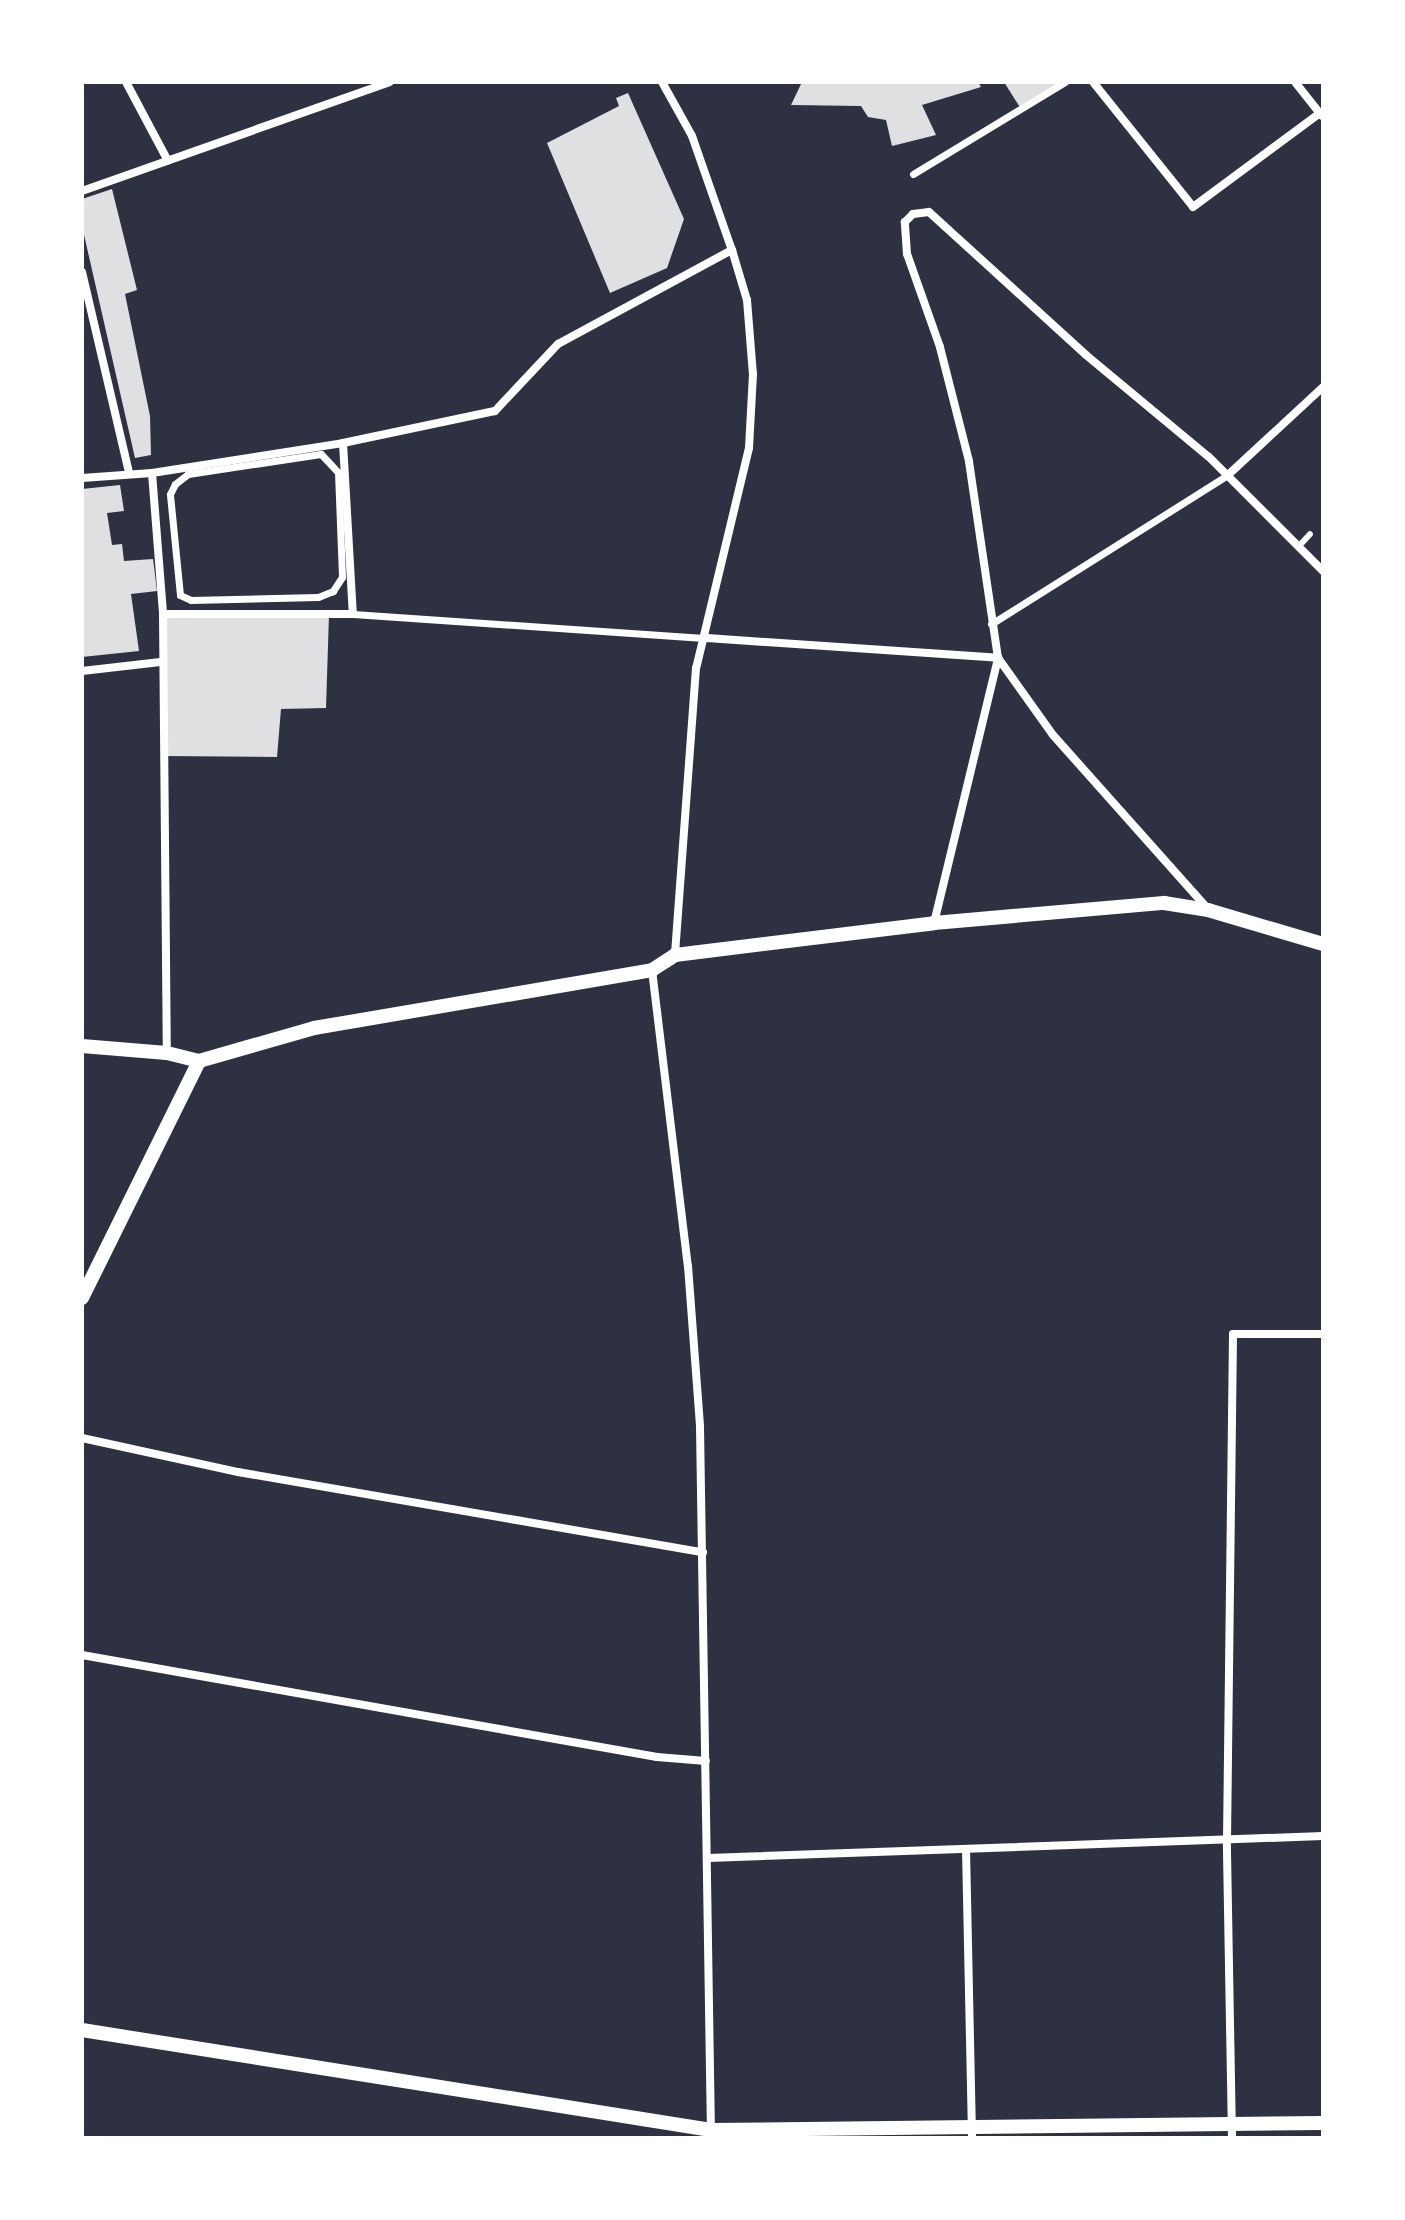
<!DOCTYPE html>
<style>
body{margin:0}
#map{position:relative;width:1405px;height:2220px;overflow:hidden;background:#2d3142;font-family:Roboto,sans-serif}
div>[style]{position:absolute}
.building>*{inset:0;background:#e0e0e3}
.service>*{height:6px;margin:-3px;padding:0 3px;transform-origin:3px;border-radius:3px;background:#fff}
.pedestrian>*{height:7px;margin:-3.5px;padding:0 3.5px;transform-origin:3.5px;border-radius:3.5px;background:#fff}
.minor>*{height:8px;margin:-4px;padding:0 4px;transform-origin:4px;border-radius:4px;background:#fff}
.tertiary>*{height:14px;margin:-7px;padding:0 7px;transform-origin:7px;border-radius:7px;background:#fff}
span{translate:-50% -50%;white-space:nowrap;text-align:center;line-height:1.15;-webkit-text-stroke:7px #fff;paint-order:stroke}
.frame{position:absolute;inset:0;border:84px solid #fff;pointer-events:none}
</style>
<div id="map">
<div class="building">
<i style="clip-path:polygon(802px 82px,978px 82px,981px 87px,922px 105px,936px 135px,892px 146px,886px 120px,868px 117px,861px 106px,791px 105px)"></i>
<i style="clip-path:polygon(1004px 82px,1065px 82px,1021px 109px)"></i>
<i style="clip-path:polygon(628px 93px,684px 219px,667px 268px,610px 293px,547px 143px,619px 106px,616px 98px)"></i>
<i style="clip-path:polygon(112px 189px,137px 290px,125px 294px,150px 416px,151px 455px,135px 458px,82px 226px,82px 199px)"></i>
<i style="clip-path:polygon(120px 485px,124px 511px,107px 513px,112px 545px,122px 544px,124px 561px,153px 559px,157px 591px,131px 594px,139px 651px,82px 657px,82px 489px)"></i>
<i style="clip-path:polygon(163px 614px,329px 615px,326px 708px,281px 709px,277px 757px,162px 756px)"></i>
</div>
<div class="service">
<i style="left:1299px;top:546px;width:16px;rotate:-47deg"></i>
</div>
<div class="pedestrian">
<i style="left:913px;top:174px;width:178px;rotate:-31.2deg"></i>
<i style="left:321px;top:454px;width:25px;rotate:47deg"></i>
<i style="left:338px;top:472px;width:105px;rotate:87.8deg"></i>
<i style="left:342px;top:577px;width:17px;rotate:123deg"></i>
<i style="left:333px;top:591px;width:16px;rotate:158deg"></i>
<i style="left:318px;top:597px;width:127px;rotate:178.6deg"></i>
<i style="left:191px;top:600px;width:12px;rotate:-156deg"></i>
<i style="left:180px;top:595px;width:101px;rotate:-95.7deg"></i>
<i style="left:170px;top:494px;width:11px;rotate:-63deg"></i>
<i style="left:175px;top:484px;width:16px;rotate:-38deg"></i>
<i style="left:188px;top:474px;width:134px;rotate:-8.6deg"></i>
<i style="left:353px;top:614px;width:355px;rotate:3.9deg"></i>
<i style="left:991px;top:624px;width:280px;rotate:-32.2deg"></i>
</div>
<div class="minor">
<i style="left:126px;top:82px;width:89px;rotate:62deg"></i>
<i style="left:662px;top:82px;width:62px;rotate:60.9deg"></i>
<i style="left:692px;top:136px;width:121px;rotate:70.7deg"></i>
<i style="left:732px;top:250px;width:52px;rotate:73.3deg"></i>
<i style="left:747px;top:300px;width:74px;rotate:85.4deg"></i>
<i style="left:753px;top:374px;width:74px;rotate:93.1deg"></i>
<i style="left:749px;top:448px;width:226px;rotate:103.5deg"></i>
<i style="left:696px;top:668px;width:288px;rotate:94.2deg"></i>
<i style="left:1093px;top:82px;width:160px;rotate:51.3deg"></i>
<i style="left:1193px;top:207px;width:158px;rotate:-36.5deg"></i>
<i style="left:1295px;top:82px;width:43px;rotate:51.5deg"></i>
<i style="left:82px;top:191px;width:326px;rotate:-19.5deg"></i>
<i style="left:82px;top:272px;width:205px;rotate:76.8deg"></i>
<i style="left:343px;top:443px;width:155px;rotate:-11.9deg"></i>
<i style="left:495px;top:411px;width:92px;rotate:-46.8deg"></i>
<i style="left:558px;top:344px;width:198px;rotate:-28.4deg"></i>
<i style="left:152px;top:473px;width:141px;rotate:85.5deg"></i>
<i style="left:163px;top:614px;width:439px;rotate:89.5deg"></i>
<i style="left:1228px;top:475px;width:129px;rotate:-42.8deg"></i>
<i style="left:82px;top:478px;width:70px;rotate:-4.1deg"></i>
<i style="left:152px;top:473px;width:193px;rotate:-8.9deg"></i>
<i style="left:343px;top:443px;width:171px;rotate:86.7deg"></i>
<i style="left:353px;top:614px;width:190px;rotate:180deg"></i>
<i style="left:707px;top:638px;width:292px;rotate:3.9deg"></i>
<i style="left:82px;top:671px;width:79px;rotate:-6.6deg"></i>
<i style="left:1208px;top:909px;width:233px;rotate:-131.7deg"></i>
<i style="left:1053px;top:735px;width:95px;rotate:-125.5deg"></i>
<i style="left:998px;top:658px;width:199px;rotate:-98.4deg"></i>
<i style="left:969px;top:461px;width:118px;rotate:-104.3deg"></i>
<i style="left:940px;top:347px;width:99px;rotate:-109.5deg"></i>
<i style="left:907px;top:254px;width:32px;rotate:-94deg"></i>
<i style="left:905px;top:222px;width:11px;rotate:-45deg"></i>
<i style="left:913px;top:214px;width:16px;rotate:-7deg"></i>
<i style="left:929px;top:212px;width:212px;rotate:42.3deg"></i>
<i style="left:1086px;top:355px;width:160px;rotate:39.7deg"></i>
<i style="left:1209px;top:457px;width:161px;rotate:45deg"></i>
<i style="left:934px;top:923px;width:272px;rotate:-76.4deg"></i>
<i style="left:652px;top:970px;width:298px;rotate:83.1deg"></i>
<i style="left:688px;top:1266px;width:161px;rotate:85.7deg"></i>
<i style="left:700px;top:1427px;width:711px;rotate:89.11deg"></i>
<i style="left:82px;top:1438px;width:160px;rotate:12.3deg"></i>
<i style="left:238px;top:1472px;width:472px;rotate:9.8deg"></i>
<i style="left:82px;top:1655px;width:584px;rotate:10.06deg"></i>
<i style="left:657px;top:1757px;width:49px;rotate:4.7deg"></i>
<i style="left:966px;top:1849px;width:289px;rotate:88.8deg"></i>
<i style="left:708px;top:1858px;width:615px;rotate:-2.05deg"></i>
<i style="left:1232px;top:2138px;width:298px;rotate:-91deg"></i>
<i style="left:1227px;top:1840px;width:506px;rotate:-89.32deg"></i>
<i style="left:1233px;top:1334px;width:90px"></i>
</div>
<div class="tertiary">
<i style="left:82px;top:1046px;width:85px;rotate:4.7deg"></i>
<i style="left:167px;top:1053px;width:33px;rotate:14deg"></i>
<i style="left:199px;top:1061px;width:120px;rotate:-16deg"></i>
<i style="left:314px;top:1028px;width:343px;rotate:-9.7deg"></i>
<i style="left:652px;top:970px;width:27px;rotate:-33deg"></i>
<i style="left:675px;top:955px;width:261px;rotate:-7deg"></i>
<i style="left:934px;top:923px;width:231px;rotate:-5deg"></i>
<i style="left:1164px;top:903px;width:45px;rotate:9deg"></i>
<i style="left:1208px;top:910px;width:120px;rotate:16.5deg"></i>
<i style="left:82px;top:1298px;width:264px;rotate:-63.7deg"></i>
<i style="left:82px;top:2030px;width:637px;rotate:9.03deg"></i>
<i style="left:711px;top:2130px;width:612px;rotate:-0.66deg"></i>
</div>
<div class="frame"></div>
</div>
